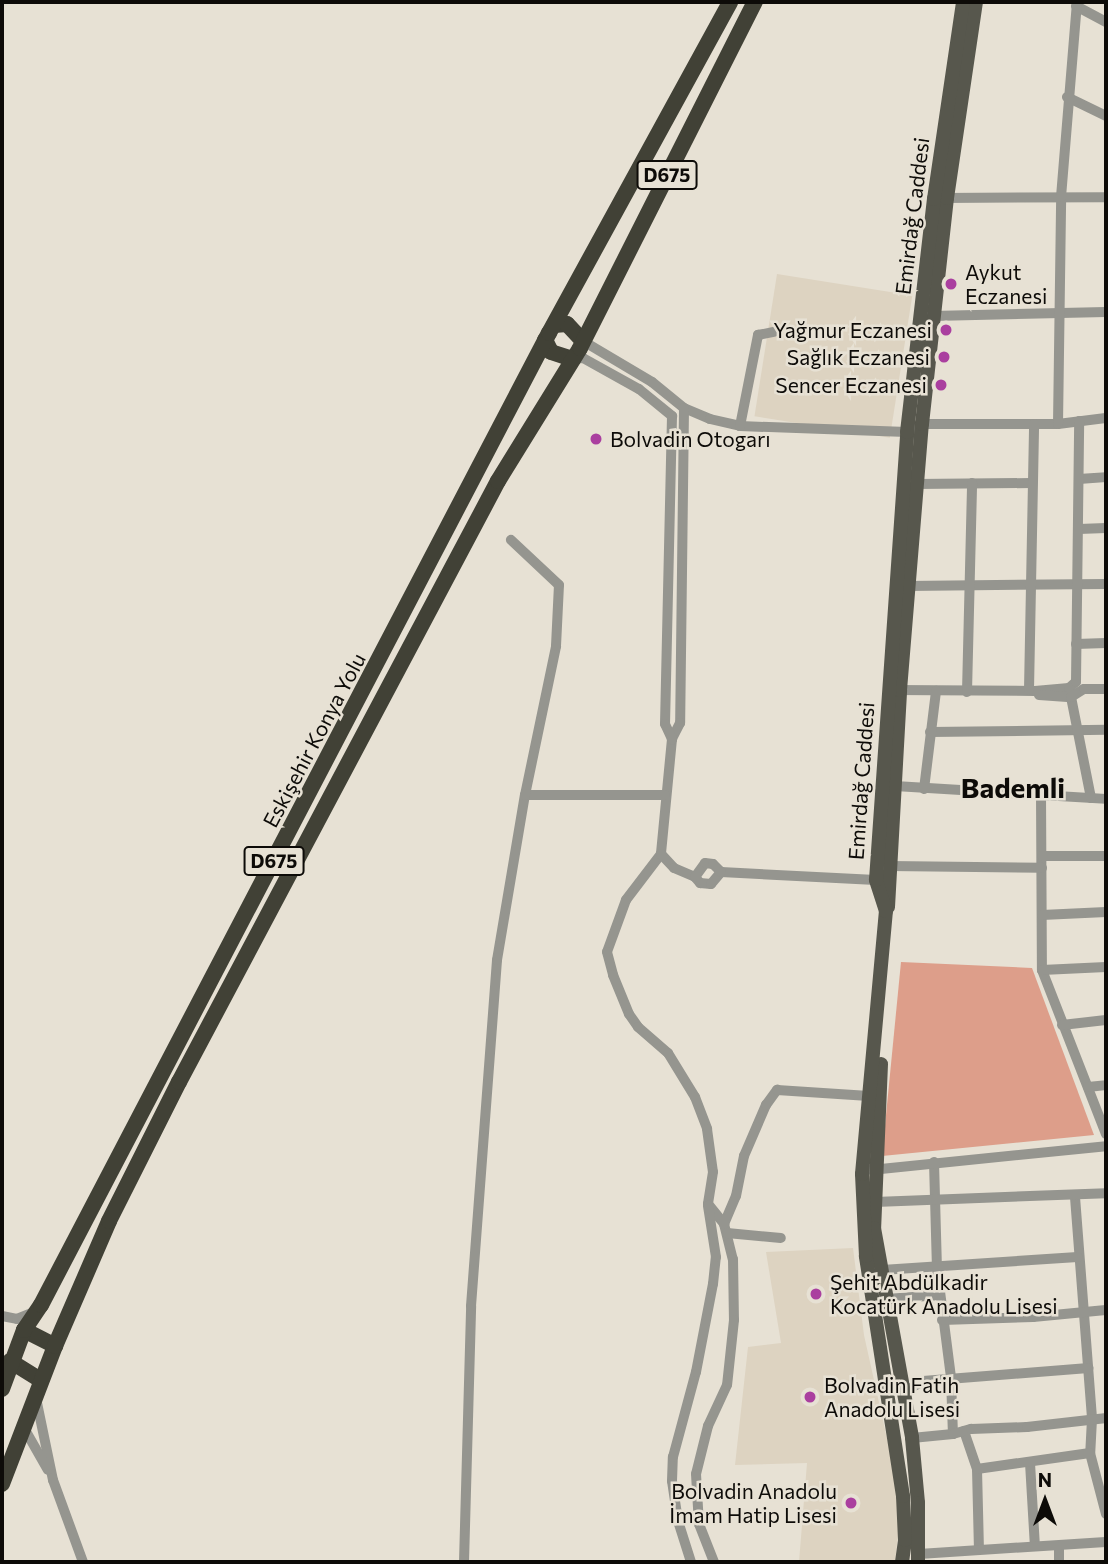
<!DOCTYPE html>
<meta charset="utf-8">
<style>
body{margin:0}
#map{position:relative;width:1108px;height:1564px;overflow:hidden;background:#e7e1d4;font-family:Commissioner,sans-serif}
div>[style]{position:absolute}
.built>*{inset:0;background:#ddd3c1;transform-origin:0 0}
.green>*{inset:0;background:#dd9e8a}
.minor>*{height:10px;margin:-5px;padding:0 5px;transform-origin:5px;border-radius:5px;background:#95958f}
.major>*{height:14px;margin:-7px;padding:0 7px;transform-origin:7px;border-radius:7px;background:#57574d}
.highway>*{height:16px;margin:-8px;padding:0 8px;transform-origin:8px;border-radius:8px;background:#414136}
.dots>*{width:19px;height:19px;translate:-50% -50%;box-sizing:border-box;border:4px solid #e7e1d4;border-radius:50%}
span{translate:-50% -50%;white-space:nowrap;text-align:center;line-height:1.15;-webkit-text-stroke:5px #e7e1d4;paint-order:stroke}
.shield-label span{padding:2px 5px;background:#e7e1d4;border:2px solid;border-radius:5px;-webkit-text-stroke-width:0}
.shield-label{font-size:19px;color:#0d0b08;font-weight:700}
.street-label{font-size:21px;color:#0d0b08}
.poi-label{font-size:21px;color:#0d0b08}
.left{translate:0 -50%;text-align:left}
.right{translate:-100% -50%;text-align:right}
.district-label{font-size:28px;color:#0d0b08;font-weight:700}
.frame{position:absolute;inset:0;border:4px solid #0d0b08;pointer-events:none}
.north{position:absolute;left:1010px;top:1466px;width:70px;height:70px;-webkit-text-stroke:5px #e7e1d4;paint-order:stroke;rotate:0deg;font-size:19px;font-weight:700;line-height:28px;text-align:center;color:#0d0b08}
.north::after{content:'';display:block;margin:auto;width:24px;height:32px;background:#0d0b08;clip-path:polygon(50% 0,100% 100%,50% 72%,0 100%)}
</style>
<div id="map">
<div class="built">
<i style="left:777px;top:274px;width:137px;height:144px;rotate:9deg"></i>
<i style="clip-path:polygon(853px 1248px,864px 1335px,896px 1479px,899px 1527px,895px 1562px,799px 1562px,807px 1463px,735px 1465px,748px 1347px,781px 1343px,766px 1252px)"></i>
</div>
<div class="green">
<i style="clip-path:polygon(901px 962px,1032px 968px,1094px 1135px,882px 1156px)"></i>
</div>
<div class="minor">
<i style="left:1076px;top:6px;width:34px;rotate:28deg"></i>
<i style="left:1067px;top:97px;width:43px;rotate:26deg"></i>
<i style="left:941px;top:198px;width:165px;rotate:-0.3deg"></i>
<i style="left:933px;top:316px;width:173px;rotate:-1.3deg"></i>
<i style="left:583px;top:341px;width:80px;rotate:30.7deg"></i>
<i style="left:652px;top:382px;width:41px;rotate:39.1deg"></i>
<i style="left:684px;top:408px;width:28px;rotate:23deg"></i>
<i style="left:710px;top:419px;width:31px;rotate:13deg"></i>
<i style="left:740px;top:426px;width:167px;rotate:2.1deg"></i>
<i style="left:907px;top:432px;width:17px;rotate:-28deg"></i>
<i style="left:922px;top:424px;width:136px"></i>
<i style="left:1058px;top:424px;width:48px;rotate:-7.1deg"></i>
<i style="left:573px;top:359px;width:10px;rotate:-6deg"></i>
<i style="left:583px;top:358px;width:64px;rotate:29deg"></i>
<i style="left:639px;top:389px;width:43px;rotate:39.3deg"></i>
<i style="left:684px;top:408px;width:315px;rotate:90.7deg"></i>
<i style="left:680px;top:723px;width:18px;rotate:117deg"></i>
<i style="left:672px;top:739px;width:116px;rotate:95.5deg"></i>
<i style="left:661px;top:854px;width:58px;rotate:127.3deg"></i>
<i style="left:626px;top:900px;width:55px;rotate:110.1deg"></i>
<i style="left:607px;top:952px;width:24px;rotate:75deg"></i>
<i style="left:613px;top:975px;width:42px;rotate:67.7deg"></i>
<i style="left:629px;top:1014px;width:16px;rotate:55deg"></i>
<i style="left:638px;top:1027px;width:40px;rotate:41deg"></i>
<i style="left:668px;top:1053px;width:52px;rotate:58.5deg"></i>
<i style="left:695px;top:1097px;width:34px;rotate:69deg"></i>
<i style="left:707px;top:1129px;width:43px;rotate:82.1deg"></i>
<i style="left:713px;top:1172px;width:32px;rotate:99deg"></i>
<i style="left:708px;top:1204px;width:26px;rotate:51deg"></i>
<i style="left:724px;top:1224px;width:36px;rotate:76deg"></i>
<i style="left:733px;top:1259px;width:61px;rotate:89.1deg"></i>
<i style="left:734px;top:1320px;width:65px;rotate:96.1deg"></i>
<i style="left:727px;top:1385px;width:45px;rotate:114.9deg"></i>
<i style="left:708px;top:1426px;width:49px;rotate:104deg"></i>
<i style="left:696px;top:1474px;width:50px;rotate:86.6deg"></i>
<i style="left:699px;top:1524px;width:41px;rotate:68.5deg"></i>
<i style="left:672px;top:416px;width:308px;rotate:91.3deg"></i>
<i style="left:665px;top:724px;width:17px;rotate:65deg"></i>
<i style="left:1058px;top:424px;width:227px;rotate:-89.2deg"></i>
<i style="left:1061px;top:197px;width:196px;rotate:-85.3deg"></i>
<i style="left:740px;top:426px;width:93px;rotate:-78.8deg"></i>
<i style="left:758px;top:335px;width:16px;rotate:-11deg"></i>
<i style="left:1079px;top:479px;width:27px;rotate:-4deg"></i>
<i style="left:916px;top:484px;width:115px;rotate:-0.5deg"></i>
<i style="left:1079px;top:529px;width:27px;rotate:-2deg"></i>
<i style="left:908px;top:586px;width:198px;rotate:-0.6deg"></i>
<i style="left:1076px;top:644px;width:30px;rotate:-2deg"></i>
<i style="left:894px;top:690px;width:141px;rotate:0.4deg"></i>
<i style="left:1035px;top:691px;width:34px;rotate:-5deg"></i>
<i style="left:1069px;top:688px;width:9px;rotate:-41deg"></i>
<i style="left:1076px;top:682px;width:261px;rotate:-89.3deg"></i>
<i style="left:1029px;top:690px;width:266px;rotate:-88.9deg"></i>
<i style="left:967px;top:692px;width:209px;rotate:-88.6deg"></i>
<i style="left:1039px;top:695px;width:32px;rotate:4deg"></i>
<i style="left:930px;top:732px;width:176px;rotate:-0.7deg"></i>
<i style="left:895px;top:786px;width:211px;rotate:3.5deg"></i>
<i style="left:924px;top:789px;width:99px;rotate:-83deg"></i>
<i style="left:1041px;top:794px;width:176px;rotate:89.7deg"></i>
<i style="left:1042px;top:970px;width:176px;rotate:68.7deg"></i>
<i style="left:525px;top:795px;width:140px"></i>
<i style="left:1091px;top:798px;width:103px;rotate:-101.2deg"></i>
<i style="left:1071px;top:697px;width:15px;rotate:-32deg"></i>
<i style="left:1084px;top:689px;width:22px"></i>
<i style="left:661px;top:854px;width:19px;rotate:47deg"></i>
<i style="left:674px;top:868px;width:23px;rotate:23deg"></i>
<i style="left:695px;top:877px;width:8px;rotate:50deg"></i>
<i style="left:700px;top:883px;width:11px;rotate:5deg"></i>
<i style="left:711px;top:884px;width:16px;rotate:-50deg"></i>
<i style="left:721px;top:872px;width:155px;rotate:3deg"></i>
<i style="left:1042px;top:856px;width:64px"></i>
<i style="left:889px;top:866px;width:153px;rotate:0.7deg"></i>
<i style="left:695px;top:877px;width:17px;rotate:-54deg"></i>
<i style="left:705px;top:863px;width:8px;rotate:7deg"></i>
<i style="left:713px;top:864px;width:11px;rotate:45deg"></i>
<i style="left:1042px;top:915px;width:64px;rotate:-2.7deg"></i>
<i style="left:1042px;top:970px;width:64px;rotate:-2.7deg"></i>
<i style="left:1062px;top:1025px;width:44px;rotate:-6.5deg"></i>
<i style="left:1088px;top:1087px;width:18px;rotate:-6deg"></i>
<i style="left:934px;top:1162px;width:106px;rotate:88.4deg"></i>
<i style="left:937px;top:1268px;width:111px;rotate:82.7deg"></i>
<i style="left:951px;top:1378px;width:56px;rotate:88deg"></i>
<i style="left:871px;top:1170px;width:236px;rotate:-5.8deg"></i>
<i style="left:1075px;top:1197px;width:223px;rotate:85.6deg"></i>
<i style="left:1092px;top:1419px;width:34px;rotate:93deg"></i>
<i style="left:1090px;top:1453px;width:63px;rotate:75.3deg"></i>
<i style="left:875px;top:1202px;width:231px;rotate:-2.2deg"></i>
<i style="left:724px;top:1224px;width:30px;rotate:-67deg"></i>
<i style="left:736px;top:1196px;width:41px;rotate:-78.7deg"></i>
<i style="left:744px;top:1156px;width:56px;rotate:-66.7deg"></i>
<i style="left:766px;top:1105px;width:19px;rotate:-54deg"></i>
<i style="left:777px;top:1090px;width:92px;rotate:3.7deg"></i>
<i style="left:727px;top:1233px;width:54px;rotate:5.3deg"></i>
<i style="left:882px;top:1270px;width:196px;rotate:-3.8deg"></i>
<i style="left:887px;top:1299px;width:53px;rotate:-4.3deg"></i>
<i style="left:2px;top:1316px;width:15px;rotate:11deg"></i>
<i style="left:17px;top:1319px;width:18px;rotate:-22deg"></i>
<i style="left:942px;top:1320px;width:91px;rotate:-1.9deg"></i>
<i style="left:1033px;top:1317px;width:73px;rotate:-5.5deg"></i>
<i style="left:904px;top:1392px;width:22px;rotate:-30deg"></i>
<i style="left:923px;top:1381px;width:166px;rotate:-4.5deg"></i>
<i style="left:36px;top:1398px;width:84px;rotate:78.3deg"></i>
<i style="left:53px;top:1480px;width:87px;rotate:69.9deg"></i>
<i style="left:24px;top:1428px;width:48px;rotate:60.3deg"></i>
<i style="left:964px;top:1431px;width:40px;rotate:71.1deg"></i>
<i style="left:977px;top:1469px;width:80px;rotate:88.6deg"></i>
<i style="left:912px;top:1438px;width:41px;rotate:-5.6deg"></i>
<i style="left:953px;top:1434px;width:19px;rotate:-16deg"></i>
<i style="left:971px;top:1429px;width:56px;rotate:-2deg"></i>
<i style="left:1027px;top:1427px;width:80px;rotate:-6.5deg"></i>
<i style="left:1030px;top:1463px;width:83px;rotate:86.6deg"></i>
<i style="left:977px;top:1469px;width:114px;rotate:-8.1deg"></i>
<i style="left:1059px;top:1546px;width:16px;rotate:90deg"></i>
<i style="left:919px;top:1554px;width:187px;rotate:-3.7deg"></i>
<i style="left:464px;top:1562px;width:256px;rotate:-88.4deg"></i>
<i style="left:471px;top:1306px;width:347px;rotate:-85.7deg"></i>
<i style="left:497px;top:960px;width:167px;rotate:-80.4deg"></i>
<i style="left:525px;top:795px;width:152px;rotate:-78.2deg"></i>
<i style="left:556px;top:646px;width:61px;rotate:-87.2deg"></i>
<i style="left:559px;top:585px;width:66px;rotate:-136.8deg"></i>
<i style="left:691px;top:1562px;width:43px;rotate:-107.6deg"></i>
<i style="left:678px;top:1521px;width:40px;rotate:-98.5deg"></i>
<i style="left:672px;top:1481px;width:24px;rotate:-88deg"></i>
<i style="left:673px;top:1457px;width:88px;rotate:-74.9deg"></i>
<i style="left:696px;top:1372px;width:90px;rotate:-79.1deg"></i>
<i style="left:713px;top:1284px;width:27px;rotate:-84deg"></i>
<i style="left:716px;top:1257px;width:52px;rotate:-98.9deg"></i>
</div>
<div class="major">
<i style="left:888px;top:907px;width:217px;rotate:-86.8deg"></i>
<i style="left:900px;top:690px;width:267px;rotate:-85.3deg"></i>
<i style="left:922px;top:424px;width:227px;rotate:-83.7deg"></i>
<i style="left:947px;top:198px;width:198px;rotate:-81.6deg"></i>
<i style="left:881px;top:1064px;width:164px;rotate:92.4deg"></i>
<i style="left:874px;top:1228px;width:213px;rotate:79.7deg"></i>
<i style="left:912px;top:1438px;width:65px;rotate:84.7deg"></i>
<i style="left:918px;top:1503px;width:59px;rotate:90deg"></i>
<i style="left:902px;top:1562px;width:22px;rotate:-82deg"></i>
<i style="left:905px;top:1540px;width:44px;rotate:-92.6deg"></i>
<i style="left:903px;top:1496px;width:243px;rotate:-98.8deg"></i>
<i style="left:866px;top:1256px;width:82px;rotate:-92.8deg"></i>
<i style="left:862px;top:1174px;width:264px;rotate:-84.8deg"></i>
<i style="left:886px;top:911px;width:33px;rotate:-108deg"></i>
<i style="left:876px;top:880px;width:449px;rotate:-86deg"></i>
<i style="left:907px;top:432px;width:235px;rotate:-83.4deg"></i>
<i style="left:934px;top:199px;width:199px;rotate:-81.6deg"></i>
</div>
<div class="highway">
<i style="left:554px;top:325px;width:13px;rotate:-4deg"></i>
<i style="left:567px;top:324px;width:23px;rotate:47deg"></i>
<i style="left:545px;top:340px;width:13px;rotate:63deg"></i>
<i style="left:551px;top:352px;width:23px;rotate:18deg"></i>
<i style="left:24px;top:1330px;width:35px;rotate:27deg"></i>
<i style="left:10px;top:1361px;width:36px;rotate:32deg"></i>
<i style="left:2px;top:1389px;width:63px;rotate:-69.6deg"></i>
<i style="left:24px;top:1330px;width:30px;rotate:-56deg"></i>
<i style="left:41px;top:1305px;width:1097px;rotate:-62.41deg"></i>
<i style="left:549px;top:333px;width:377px;rotate:-61.3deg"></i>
<i style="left:2px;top:1484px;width:148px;rotate:-69deg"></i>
<i style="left:55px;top:1346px;width:136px;rotate:-66.6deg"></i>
<i style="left:109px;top:1221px;width:156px;rotate:-63.3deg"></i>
<i style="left:179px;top:1082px;width:680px;rotate:-62.04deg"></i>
<i style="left:498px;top:481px;width:156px;rotate:-58.3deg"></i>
<i style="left:580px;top:348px;width:388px;rotate:-63.2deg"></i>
</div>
<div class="dots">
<i style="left:951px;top:284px;background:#aa3f9f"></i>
<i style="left:946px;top:330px;background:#aa3f9f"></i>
<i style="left:944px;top:357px;background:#aa3f9f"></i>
<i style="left:941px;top:385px;background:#aa3f9f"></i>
<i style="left:596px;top:439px;background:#aa3f9f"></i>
<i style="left:816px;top:1294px;background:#aa3f9f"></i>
<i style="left:810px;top:1397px;background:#aa3f9f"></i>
<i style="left:851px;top:1503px;background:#aa3f9f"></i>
</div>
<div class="shield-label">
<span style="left:667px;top:175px">D675</span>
<span style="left:274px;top:861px">D675</span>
</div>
<div class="street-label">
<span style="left:912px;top:216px;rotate:-83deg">Emirdağ Caddesi</span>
<span style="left:314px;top:740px;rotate:-62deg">Eskişehir Konya Yolu</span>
<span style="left:861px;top:781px;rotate:-86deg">Emirdağ Caddesi</span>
</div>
<div class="poi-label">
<span class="left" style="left:965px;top:284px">Aykut<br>Eczanesi</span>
<span class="right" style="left:932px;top:330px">Yağmur Eczanesi</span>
<span class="right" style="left:930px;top:357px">Sağlık Eczanesi</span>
<span class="right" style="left:927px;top:385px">Sencer Eczanesi</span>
<span class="left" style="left:610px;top:439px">Bolvadin Otogarı</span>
<span class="left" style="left:830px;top:1294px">Şehit Abdülkadir<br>Kocatürk Anadolu Lisesi</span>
<span class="left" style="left:824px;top:1397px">Bolvadin Fatih<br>Anadolu Lisesi</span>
<span class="right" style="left:837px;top:1503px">Bolvadin Anadolu<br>İmam Hatip Lisesi</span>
</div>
<div class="district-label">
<span style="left:1013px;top:787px">Bademli</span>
</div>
<div class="frame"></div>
<div class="north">N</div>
</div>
